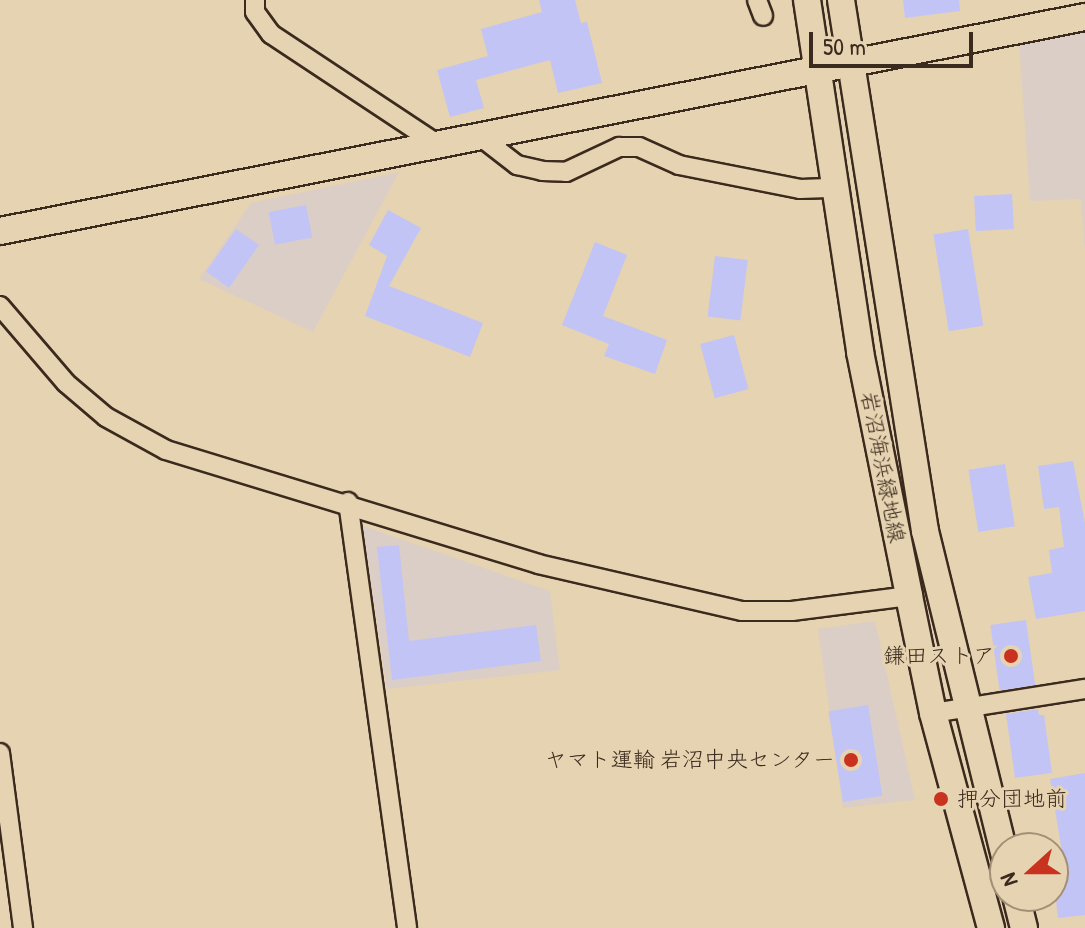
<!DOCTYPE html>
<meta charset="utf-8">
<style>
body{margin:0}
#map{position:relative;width:1085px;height:928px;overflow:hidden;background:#e6d3b1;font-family:"Patrick Hand","Klee One",sans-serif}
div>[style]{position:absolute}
.built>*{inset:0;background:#dbcec6}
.building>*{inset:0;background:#c2c4f6;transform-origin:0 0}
.roads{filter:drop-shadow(2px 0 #3b2a1e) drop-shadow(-2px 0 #3b2a1e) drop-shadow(0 2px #3b2a1e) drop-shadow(0 -2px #3b2a1e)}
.street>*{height:18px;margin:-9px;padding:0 9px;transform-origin:9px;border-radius:9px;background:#e6d3b1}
.secondary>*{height:26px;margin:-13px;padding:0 13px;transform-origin:13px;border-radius:13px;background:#e6d3b1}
.dots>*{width:22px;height:22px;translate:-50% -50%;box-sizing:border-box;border:4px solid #e6d3b1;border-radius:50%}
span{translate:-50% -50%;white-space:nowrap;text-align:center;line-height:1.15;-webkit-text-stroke:6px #e6d3b1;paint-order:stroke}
.street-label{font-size:22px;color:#3b2a1e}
.poi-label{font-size:22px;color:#3b2a1e}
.right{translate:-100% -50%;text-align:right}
.left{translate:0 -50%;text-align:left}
.north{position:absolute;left:989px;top:832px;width:80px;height:80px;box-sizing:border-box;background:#e6d3b1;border:2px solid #a28f76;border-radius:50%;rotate:249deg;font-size:22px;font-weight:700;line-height:32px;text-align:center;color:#3b2a1e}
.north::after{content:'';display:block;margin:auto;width:28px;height:36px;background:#c8321e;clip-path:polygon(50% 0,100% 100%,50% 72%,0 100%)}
.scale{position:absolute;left:809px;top:32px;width:164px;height:36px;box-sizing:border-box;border:4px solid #3b2a1e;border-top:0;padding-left:10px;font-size:24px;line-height:28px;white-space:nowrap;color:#3b2a1e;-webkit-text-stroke:6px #e6d3b1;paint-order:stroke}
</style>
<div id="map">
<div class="built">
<i style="clip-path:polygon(1085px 32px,1085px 251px,1081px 199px,1030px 201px,1019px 41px)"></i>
<i style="clip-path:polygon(399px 172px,313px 332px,199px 279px,251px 203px)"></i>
<i style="clip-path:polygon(363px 526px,550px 591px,560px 670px,387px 689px)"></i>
<i style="clip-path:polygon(875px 621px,915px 800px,843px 808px,818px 629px)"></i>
</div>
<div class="building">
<i style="clip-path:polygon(539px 0,575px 0,581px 23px,587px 22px,602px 83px,558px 93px,550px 60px,476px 80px,484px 108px,450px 117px,437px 70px,488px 56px,481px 29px,542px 12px)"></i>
<i style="clip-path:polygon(903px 0,959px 0,960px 11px,905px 18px)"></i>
<i style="left:1012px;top:194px;width:35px;height:38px;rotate:87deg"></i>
<i style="left:306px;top:205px;width:33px;height:38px;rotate:79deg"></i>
<i style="clip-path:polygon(388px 210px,421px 228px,389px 286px,483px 323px,470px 357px,365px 316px,387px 256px,369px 245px)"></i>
<i style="left:236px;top:229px;width:28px;height:52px;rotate:35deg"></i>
<i style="left:968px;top:229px;width:98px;height:35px;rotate:81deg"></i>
<i style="clip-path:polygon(595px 242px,627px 255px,603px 316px,667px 340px,655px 374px,604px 356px,609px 344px,562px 325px)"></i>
<i style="left:715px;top:256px;width:33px;height:61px;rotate:7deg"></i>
<i style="left:734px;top:335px;width:56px;height:35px;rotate:75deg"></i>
<i style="clip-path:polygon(1073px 461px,1085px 523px,1085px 611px,1036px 619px,1028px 577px,1052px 573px,1049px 550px,1064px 547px,1059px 507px,1044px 509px,1038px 466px)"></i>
<i style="left:1005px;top:464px;width:63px;height:37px;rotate:81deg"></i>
<i style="clip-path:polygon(399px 545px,409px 641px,536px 625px,541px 661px,392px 680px,377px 547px)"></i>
<i style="left:1026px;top:620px;width:66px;height:36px;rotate:82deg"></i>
<i style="left:868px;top:705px;width:92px;height:40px;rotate:81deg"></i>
<i style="clip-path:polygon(1038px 709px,1039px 715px,1044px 715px,1052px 773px,1015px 778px,1006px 714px)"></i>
<i style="clip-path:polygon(1085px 773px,1085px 915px,1058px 918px,1054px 884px,1067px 883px,1050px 779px)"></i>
</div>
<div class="roads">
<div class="street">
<i style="left:255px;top:0;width:12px;rotate:90deg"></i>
<i style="left:255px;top:12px;width:27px;rotate:54deg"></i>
<i style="left:271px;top:34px;width:196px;rotate:33.5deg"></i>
<i style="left:757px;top:0;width:17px;rotate:69deg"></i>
<i style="left:477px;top:134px;width:51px;rotate:37.8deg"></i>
<i style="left:517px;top:165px;width:26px;rotate:13deg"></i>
<i style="left:542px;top:171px;width:24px;rotate:2deg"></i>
<i style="left:566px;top:172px;width:59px;rotate:-25.3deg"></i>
<i style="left:619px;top:147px;width:20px"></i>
<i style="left:639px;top:147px;width:44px;rotate:24.2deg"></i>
<i style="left:679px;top:165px;width:123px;rotate:11.2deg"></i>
<i style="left:800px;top:189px;width:36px;rotate:-2deg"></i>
<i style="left:0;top:306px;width:101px;rotate:49.4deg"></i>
<i style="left:66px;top:383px;width:52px;rotate:40.4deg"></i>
<i style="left:106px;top:417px;width:68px;rotate:28.8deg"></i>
<i style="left:166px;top:450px;width:389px;rotate:17deg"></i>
<i style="left:538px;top:564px;width:209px;rotate:13deg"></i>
<i style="left:742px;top:611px;width:50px"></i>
<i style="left:792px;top:611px;width:118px;rotate:-7.3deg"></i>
<i style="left:348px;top:502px;width:430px;rotate:82.1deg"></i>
<i style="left:933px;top:713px;width:154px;rotate:-9deg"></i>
<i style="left:0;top:753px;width:177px;rotate:82.5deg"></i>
</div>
<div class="secondary">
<i style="left:807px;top:0;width:356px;rotate:81.4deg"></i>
<i style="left:860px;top:352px;width:249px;rotate:78.6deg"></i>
<i style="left:909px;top:596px;width:119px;rotate:78.4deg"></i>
<i style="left:933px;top:713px;width:223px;rotate:74.9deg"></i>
<i style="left:841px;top:0;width:538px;rotate:81.01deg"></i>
<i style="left:925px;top:531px;width:335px;rotate:76.2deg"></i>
<i style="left:0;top:231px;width:1106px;rotate:-11.16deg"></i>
<i style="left:1016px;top:896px;width:33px;rotate:76deg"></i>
</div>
</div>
<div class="dots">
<i style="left:1011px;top:656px;background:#c8321e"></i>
<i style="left:851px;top:760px;background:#c8321e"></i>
<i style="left:941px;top:799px;background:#c8321e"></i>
</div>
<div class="street-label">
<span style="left:883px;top:467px;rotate:79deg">岩沼海浜緑地線</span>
</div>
<div class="poi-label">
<span class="right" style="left:995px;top:656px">鎌田ストア</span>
<span class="right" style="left:835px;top:760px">ヤマト運輸 岩沼中央センター</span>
<span class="left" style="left:957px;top:799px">押分団地前</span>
</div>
<div class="north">N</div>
<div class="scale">50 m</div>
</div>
